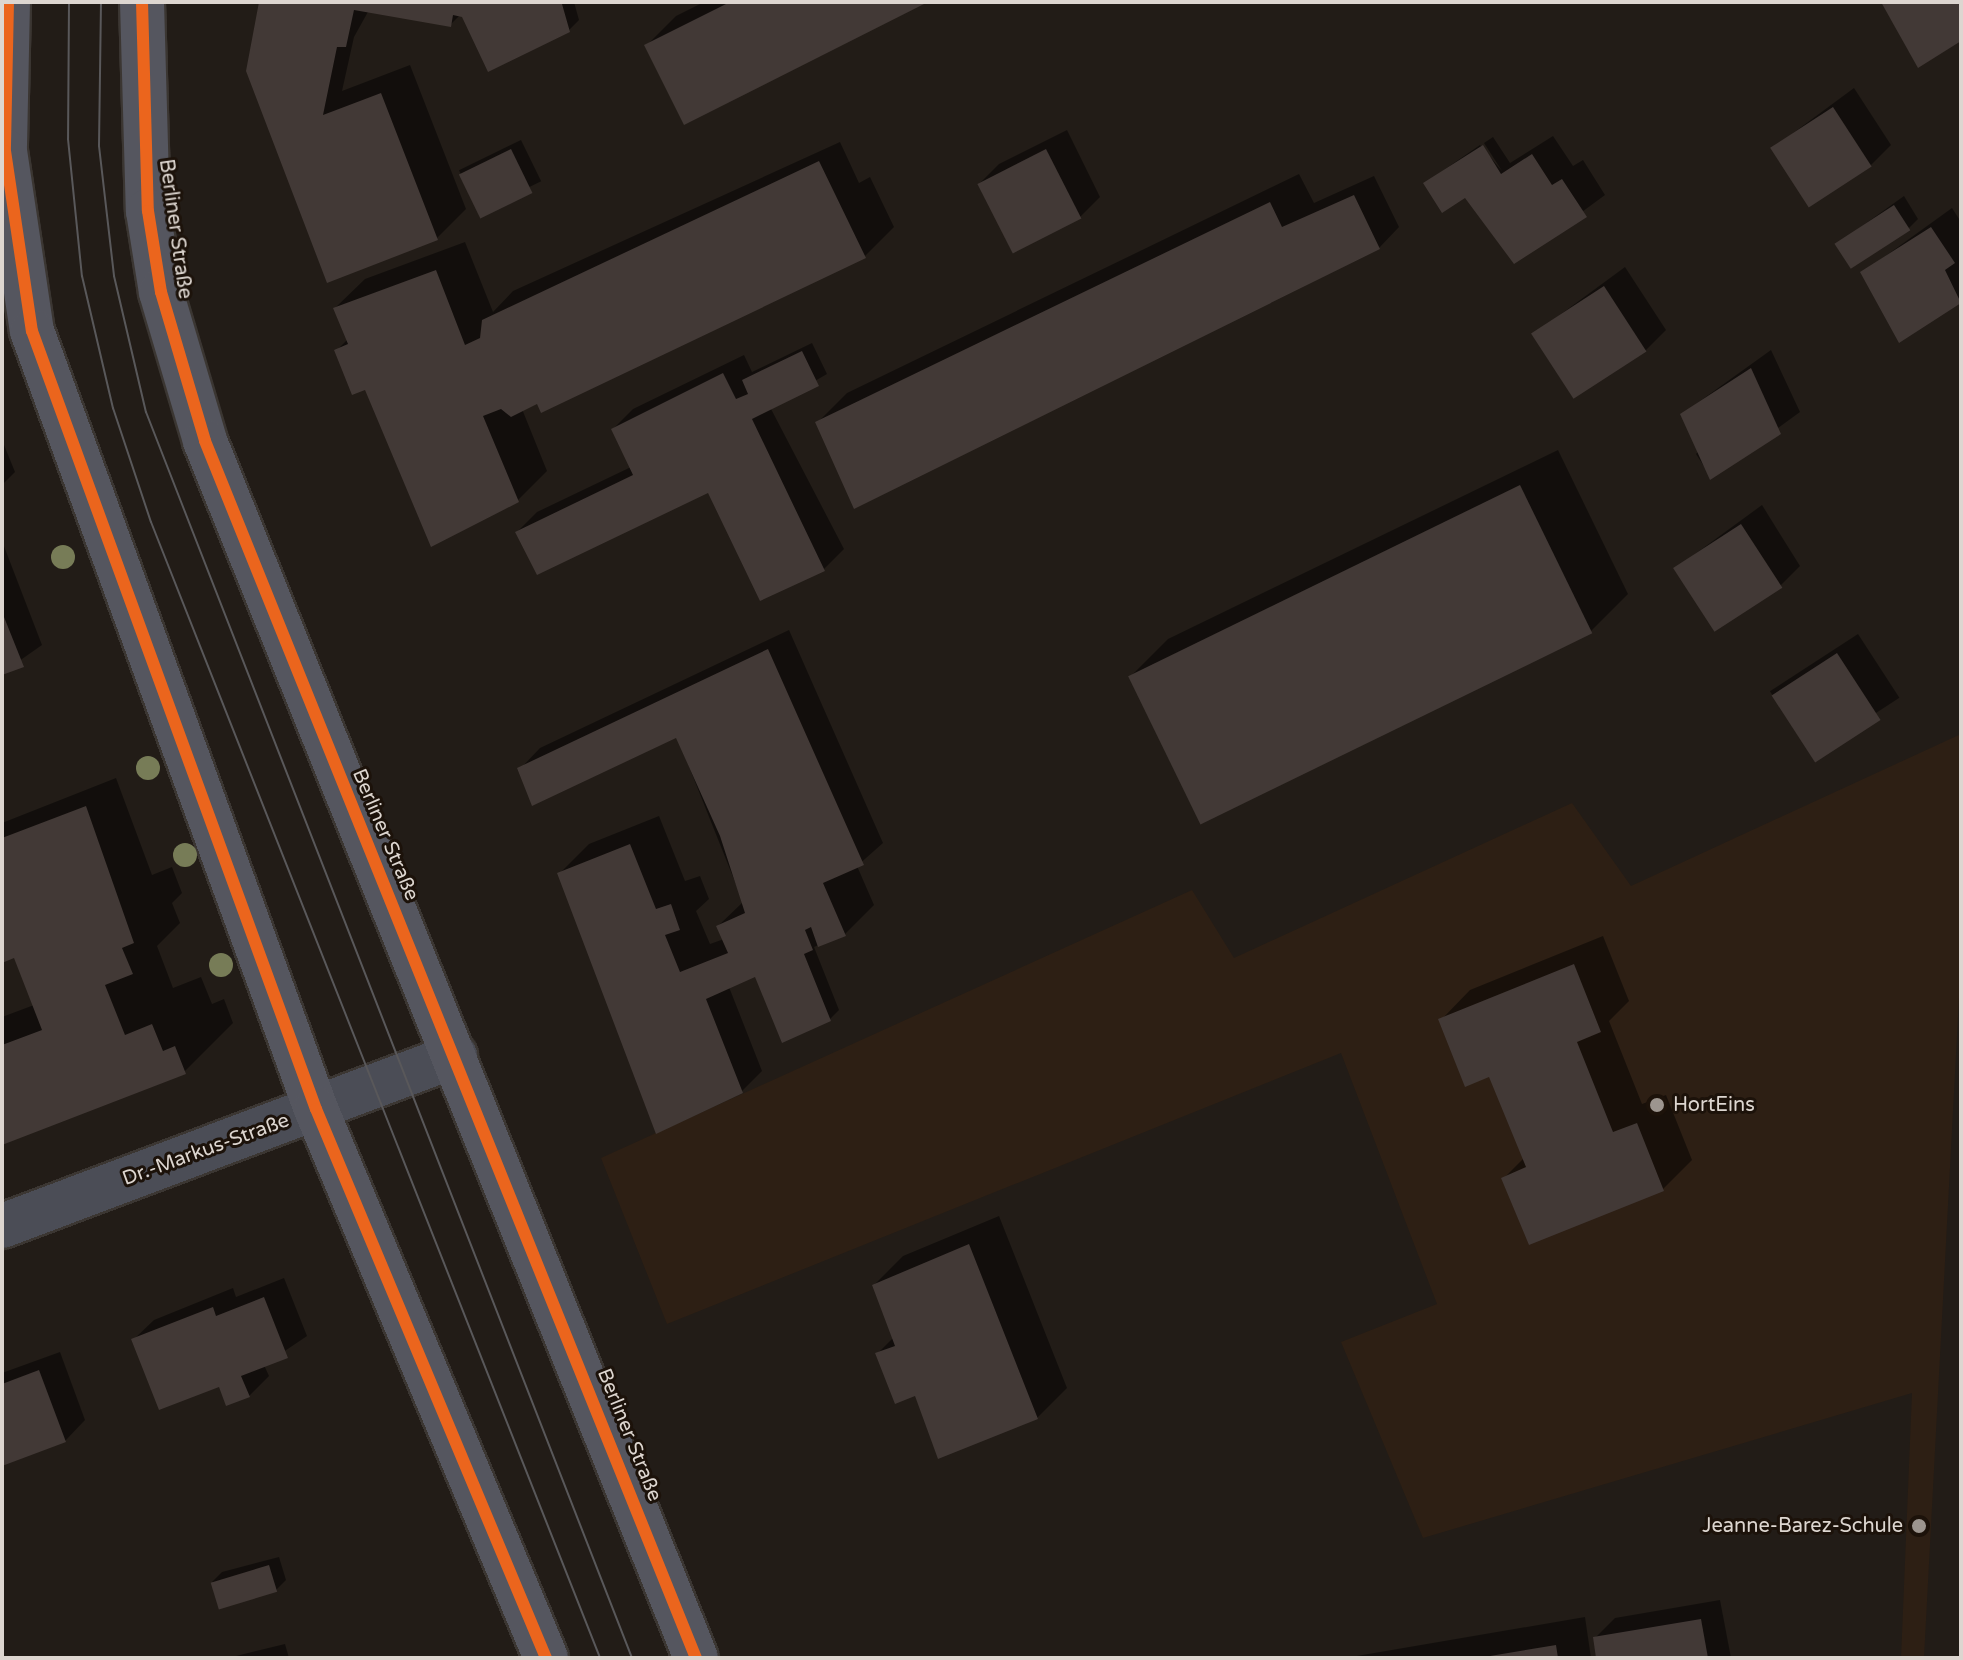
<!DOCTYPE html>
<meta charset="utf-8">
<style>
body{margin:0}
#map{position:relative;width:1963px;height:1660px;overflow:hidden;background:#221c17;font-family:"Varela Round",sans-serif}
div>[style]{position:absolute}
.built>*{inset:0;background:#2d1f14}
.shadow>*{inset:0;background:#0007;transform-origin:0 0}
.building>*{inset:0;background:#423936;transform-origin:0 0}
.roads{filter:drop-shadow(2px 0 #3b3632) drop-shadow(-2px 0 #3b3632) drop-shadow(0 2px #3b3632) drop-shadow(0 -2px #3b3632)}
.minor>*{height:44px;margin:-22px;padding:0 22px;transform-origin:22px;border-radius:22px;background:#4b4d56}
.major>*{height:44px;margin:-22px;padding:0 22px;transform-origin:22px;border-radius:22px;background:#55565f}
.tram>*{height:2px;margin:-1px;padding:0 1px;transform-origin:1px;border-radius:1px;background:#59585a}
.cycleway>*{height:12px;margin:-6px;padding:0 6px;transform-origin:6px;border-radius:6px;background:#eb651d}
.trees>*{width:24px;height:24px;margin:-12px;border-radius:50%;background:#777c57}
.dots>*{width:22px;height:22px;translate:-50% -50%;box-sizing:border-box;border:4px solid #1c120a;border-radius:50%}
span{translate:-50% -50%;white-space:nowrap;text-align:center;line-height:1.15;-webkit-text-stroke:6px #1c120a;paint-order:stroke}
.street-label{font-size:20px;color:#ddd6d0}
.poi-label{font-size:20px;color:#ddd6d0}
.left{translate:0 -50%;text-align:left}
.right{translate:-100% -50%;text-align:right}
.frame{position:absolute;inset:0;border:4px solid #ddd6d0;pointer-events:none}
</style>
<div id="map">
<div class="built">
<i style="clip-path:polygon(1961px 734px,1961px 960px,1924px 1658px,1901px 1658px,1912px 1393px,1423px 1538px,1341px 1342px,1437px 1304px,1341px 1053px,667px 1324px,601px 1158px,1192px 890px,1234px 958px,1572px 803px,1631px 886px)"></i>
</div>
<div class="shadow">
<i style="clip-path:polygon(261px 2px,574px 2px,579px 20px,569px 30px,461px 14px,450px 25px,369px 10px,354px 37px,342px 91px,410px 65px,466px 209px,437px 238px,328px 281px)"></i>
<i style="clip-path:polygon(704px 2px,923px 2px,646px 46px,676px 16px)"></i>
<i style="clip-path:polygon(1854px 88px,1891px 145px,1871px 165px,1773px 148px)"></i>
<i style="clip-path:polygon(1067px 130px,1100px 197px,1080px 217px,1012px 251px,979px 184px,999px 164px)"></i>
<i style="clip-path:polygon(1553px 136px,1573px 166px,1583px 160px,1605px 195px,1515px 261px,1466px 195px,1425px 183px,1480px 145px,1502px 171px,1484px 143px,1493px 137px,1510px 163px)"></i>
<i style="left:521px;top:140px;width:46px;height:69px;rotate:64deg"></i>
<i style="clip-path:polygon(840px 142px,859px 183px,870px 177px,894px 227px,865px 256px,522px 409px,547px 471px,518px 500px,366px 387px,337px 350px,348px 339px,335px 308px,365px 279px,465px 242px,493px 312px,513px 291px)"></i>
<i style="clip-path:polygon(1299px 174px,1314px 203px,1374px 176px,1399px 227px,1379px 248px,817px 423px,847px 393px)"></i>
<i style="clip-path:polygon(1904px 196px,1918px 219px,1909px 228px,1837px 244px)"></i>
<i style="clip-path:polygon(1952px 208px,1961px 222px,1961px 300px,1900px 340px,1862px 273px)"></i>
<i style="clip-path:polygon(1625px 267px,1666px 330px,1646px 350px,1534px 334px)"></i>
<i style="clip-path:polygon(812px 343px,827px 374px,770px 407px,844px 549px,824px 569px,761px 598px,709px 490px,517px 532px,537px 512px,631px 467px,613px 429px,633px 409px,744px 355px,752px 372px)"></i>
<i style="clip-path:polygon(1771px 350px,1800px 412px,1711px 477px,1696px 454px,1703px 446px,1682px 414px)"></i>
<i style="clip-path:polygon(2px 440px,15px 472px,2px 485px)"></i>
<i style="clip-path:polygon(1558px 450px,1628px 594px,1591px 631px,1130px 677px,1168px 639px)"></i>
<i style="clip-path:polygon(1762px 505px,1800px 566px,1780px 586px,1676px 568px)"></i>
<i style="clip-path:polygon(2px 541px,42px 645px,2px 673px)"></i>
<i style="clip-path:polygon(789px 630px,883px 843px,857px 866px,874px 905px,845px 934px,814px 947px,839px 1010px,830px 1019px,756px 974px,729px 987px,762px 1071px,742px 1091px,559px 874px,589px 844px,659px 816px,685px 881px,700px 876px,709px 899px,696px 911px,710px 944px,724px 939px,718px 926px,743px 902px,676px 734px,520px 769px,540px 748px)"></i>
<i style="left:1858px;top:634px;width:76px;height:105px;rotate:57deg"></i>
<i style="clip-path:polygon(116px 778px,152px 875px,172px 867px,182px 893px,172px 903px,180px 923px,157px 946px,173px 988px,201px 977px,212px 1004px,224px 999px,233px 1023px,184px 1072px,2px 1143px,2px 1017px,34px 1005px,23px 952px,2px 960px,2px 823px)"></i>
<i style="clip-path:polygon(1603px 936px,1629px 1001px,1609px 1021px,1642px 1104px,1666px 1095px,1692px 1160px,1663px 1189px,1504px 1178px,1524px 1158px,1490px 1074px,1441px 1020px,1470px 990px)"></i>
<i style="clip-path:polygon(999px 1216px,1067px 1388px,1037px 1418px,916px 1393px,878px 1353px,894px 1337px,874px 1285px,903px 1256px)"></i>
<i style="clip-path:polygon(284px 1278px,307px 1336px,264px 1365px,269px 1376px,249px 1396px,133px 1340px,154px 1320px,233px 1288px,236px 1297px)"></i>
<i style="clip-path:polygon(60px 1352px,85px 1420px,65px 1441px,2px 1464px,2px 1373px)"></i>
<i style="clip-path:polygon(279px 1557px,286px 1580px,276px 1590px,212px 1582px,222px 1572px)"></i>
<i style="clip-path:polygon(1720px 1600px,1731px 1658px,1598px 1658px,1595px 1638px,1615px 1618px)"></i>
<i style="clip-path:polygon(1585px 1617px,1591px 1658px,1345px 1658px)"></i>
<i style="clip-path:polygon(285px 1644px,289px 1658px,228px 1658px)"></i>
</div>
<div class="building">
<i style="clip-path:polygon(259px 2px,549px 2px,562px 4px,570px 32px,488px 72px,462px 17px,453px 15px,451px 27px,354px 10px,346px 47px,337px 47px,323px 115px,381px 93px,438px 240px,327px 283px,246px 71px)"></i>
<i style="clip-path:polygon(730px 2px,928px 2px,684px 125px,644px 45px)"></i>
<i style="clip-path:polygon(1881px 2px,1961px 2px,1961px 41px,1918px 68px)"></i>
<i style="left:1833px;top:107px;width:71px;height:75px;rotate:57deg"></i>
<i style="clip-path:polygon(1483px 145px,1501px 174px,1532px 154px,1552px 185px,1562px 179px,1587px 217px,1514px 264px,1465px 198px,1442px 213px,1423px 183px)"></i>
<i style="left:511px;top:149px;width:49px;height:58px;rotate:64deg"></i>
<i style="left:1046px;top:149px;width:78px;height:77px;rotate:63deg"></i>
<i style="clip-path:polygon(819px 161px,866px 258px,541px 413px,537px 404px,511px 417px,501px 409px,483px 416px,519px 502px,431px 547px,365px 390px,352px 395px,334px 350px,348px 344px,333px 308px,436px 270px,465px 345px,480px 338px,482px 320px)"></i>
<i style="clip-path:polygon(1354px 195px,1380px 249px,854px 509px,815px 422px,1270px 202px,1282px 227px)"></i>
<i style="left:1894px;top:205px;width:30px;height:71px;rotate:57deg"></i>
<i style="clip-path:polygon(1931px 227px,1955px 263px,1945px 270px,1961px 303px,1899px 343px,1860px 272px)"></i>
<i style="left:1604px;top:286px;width:78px;height:87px;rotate:57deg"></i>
<i style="clip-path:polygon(802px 351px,819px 386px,752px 419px,825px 571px,760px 601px,708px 493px,537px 575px,515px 532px,633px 475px,611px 429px,723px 373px,736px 399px,748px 394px,742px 380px)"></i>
<i style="clip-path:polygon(1751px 368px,1781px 434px,1710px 480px,1680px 414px)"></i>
<i style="left:1520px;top:485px;width:165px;height:436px;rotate:64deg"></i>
<i style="left:1741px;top:524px;width:76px;height:81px;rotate:57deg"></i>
<i style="clip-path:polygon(2px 612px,24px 667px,2px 675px)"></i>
<i style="clip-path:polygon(768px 649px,864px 865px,823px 883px,846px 936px,818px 947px,811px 927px,805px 930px,813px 950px,804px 954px,831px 1021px,782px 1043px,755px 977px,706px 999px,743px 1093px,656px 1134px,557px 873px,630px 844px,656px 909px,671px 904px,680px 930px,665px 935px,680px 972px,728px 953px,716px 926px,745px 913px,720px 836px,676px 738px,532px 806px,517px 768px)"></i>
<i style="left:1837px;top:653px;width:80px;height:78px;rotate:57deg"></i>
<i style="clip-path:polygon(86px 806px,134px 943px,122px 948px,133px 974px,105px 985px,125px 1035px,152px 1024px,163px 1051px,175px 1046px,186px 1074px,2px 1145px,2px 1045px,42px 1030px,14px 958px,2px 963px,2px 838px)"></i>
<i style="clip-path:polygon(1574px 964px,1601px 1032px,1577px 1042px,1613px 1132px,1637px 1123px,1664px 1191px,1529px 1245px,1501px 1178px,1526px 1167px,1489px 1077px,1465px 1087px,1438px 1019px)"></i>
<i style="clip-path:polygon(969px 1244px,1038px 1419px,938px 1459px,915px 1396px,895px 1404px,875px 1353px,895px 1346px,872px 1285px)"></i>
<i style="clip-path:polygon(264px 1297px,288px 1358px,241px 1376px,250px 1397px,226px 1406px,219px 1387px,159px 1410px,131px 1339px,213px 1307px,216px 1316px)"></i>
<i style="clip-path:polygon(39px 1370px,66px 1442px,2px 1466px,2px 1384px)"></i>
<i style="left:269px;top:1565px;width:28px;height:61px;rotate:73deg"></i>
<i style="clip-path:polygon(1701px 1619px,1708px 1658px,1596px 1658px,1593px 1637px)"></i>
<i style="clip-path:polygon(1556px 1645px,1558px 1658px,1490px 1658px,1490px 1656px)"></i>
</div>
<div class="roads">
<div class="minor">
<i style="left:2px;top:1226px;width:484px;rotate:-20.6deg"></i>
</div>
<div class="major">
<i style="left:8px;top:2px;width:149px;rotate:91.2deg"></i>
<i style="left:5px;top:151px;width:182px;rotate:81.5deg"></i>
<i style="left:32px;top:331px;width:828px;rotate:69.95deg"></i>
<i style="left:316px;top:1109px;width:595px;rotate:67.27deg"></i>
<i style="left:142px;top:2px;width:209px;rotate:88.4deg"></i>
<i style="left:148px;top:211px;width:82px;rotate:80.9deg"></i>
<i style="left:161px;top:292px;width:155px;rotate:73.5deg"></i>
<i style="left:205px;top:441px;width:1312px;rotate:68.03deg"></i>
</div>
</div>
<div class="tram">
<i style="left:69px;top:2px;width:137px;rotate:90.4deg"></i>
<i style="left:68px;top:139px;width:138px;rotate:84.2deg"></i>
<i style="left:82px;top:276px;width:136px;rotate:76.8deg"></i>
<i style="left:113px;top:408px;width:120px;rotate:71.6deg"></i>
<i style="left:151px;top:522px;width:1222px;rotate:68.43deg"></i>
<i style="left:101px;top:2px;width:144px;rotate:90.8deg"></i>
<i style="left:99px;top:146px;width:131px;rotate:83.4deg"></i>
<i style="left:114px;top:276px;width:140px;rotate:76.8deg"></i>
<i style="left:146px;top:412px;width:1337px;rotate:68.69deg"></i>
</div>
<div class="cycleway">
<i style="left:8px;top:2px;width:149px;rotate:91.2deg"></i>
<i style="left:5px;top:151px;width:182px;rotate:81.5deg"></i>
<i style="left:32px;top:331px;width:828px;rotate:69.95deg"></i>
<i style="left:316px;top:1109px;width:595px;rotate:67.27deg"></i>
<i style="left:142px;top:2px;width:209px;rotate:88.4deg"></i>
<i style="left:148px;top:211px;width:82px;rotate:80.9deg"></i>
<i style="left:161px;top:292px;width:155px;rotate:73.5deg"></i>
<i style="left:205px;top:441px;width:1312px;rotate:68.03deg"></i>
</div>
<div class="trees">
<i style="left:63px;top:557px"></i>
<i style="left:148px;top:768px"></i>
<i style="left:185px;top:855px"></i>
<i style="left:221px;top:965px"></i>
</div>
<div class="dots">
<i style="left:1657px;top:1105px;background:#9c958f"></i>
<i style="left:1919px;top:1526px;background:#9c958f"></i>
</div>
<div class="street-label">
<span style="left:175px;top:229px;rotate:82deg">Berliner Straße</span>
<span style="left:385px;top:835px;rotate:67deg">Berliner Straße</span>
<span style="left:206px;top:1150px;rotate:-20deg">Dr.-Markus-Straße</span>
<span style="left:629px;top:1435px;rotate:68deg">Berliner Straße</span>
</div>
<div class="poi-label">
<span class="left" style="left:1673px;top:1105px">HortEins</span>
<span class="right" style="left:1903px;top:1526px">Jeanne-Barez-Schule</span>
</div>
<div class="frame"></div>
</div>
